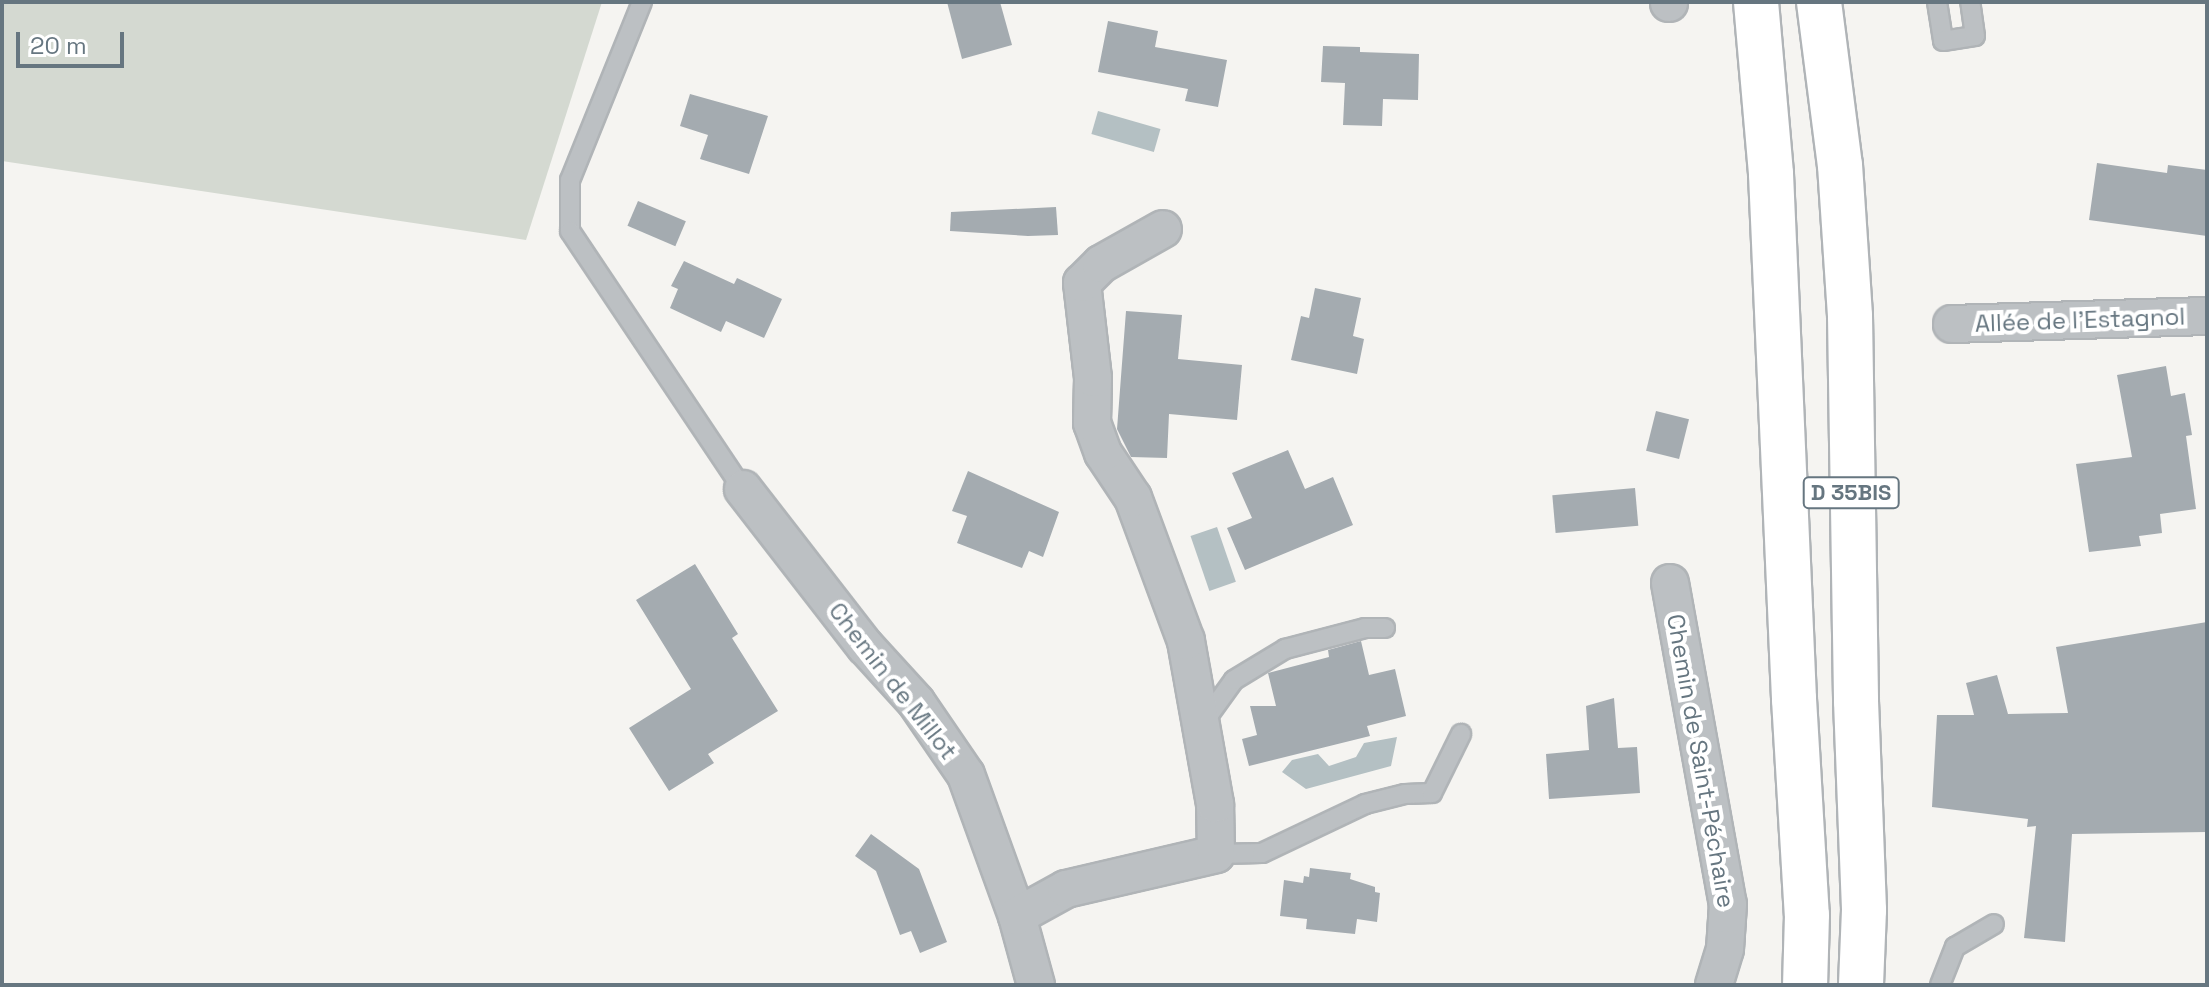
<!DOCTYPE html>
<meta charset="utf-8">
<style>
body{margin:0}
#map{position:relative;width:2209px;height:987px;overflow:hidden;background:#f5f4f1;font-family:"Space Grotesk",sans-serif}
div>[style]{position:absolute}
.green>*{inset:0;background:#d4d9d1}
.water>*{inset:0;background:#b4c0c3;transform-origin:0 0}
.building>*{inset:0;background:#a4abb0;transform-origin:0 0}
.roads{filter:drop-shadow(2px 0 #b0b4b7) drop-shadow(-2px 0 #b0b4b7) drop-shadow(0 2px #b0b4b7) drop-shadow(0 -2px #b0b4b7)}
.service>*{height:18px;margin:-9px;padding:0 9px;transform-origin:9px;border-radius:9px;background:#bcc0c3}
.minor>*{height:36px;margin:-18px;padding:0 18px;transform-origin:18px;border-radius:18px;background:#bcc0c3}
.primary>*{height:44px;margin:-22px;padding:0 22px;transform-origin:22px;border-radius:22px;background:#fff}
span{translate:-50% -50%;white-space:nowrap;text-align:center;line-height:1.15;-webkit-text-stroke:8px #fff;paint-order:stroke}
.shield-label span{padding:2px 6px;background:#fff;border:2px solid;border-radius:6px;-webkit-text-stroke-width:0}
.shield-label{font-size:22px;color:#667680;font-weight:700}
.street-label{font-size:24px;color:#667680}
.frame{position:absolute;inset:0;border:4px solid #667680;pointer-events:none}
.scale{position:absolute;left:16px;top:32px;width:108px;height:36px;box-sizing:border-box;border:4px solid #667680;border-top:0;padding-left:10px;font-size:24px;line-height:28px;white-space:nowrap;color:#667680;-webkit-text-stroke:6px #fff;paint-order:stroke}
</style>
<div id="map">
<div class="green">
<i style="clip-path:polygon(2px 2px,602px 2px,526px 240px,2px 161px)"></i>
</div>
<div class="water">
<i style="left:1098px;top:111px;width:65px;height:24px;rotate:16deg"></i>
<i style="left:1217px;top:527px;width:58px;height:28px;rotate:71deg"></i>
<i style="clip-path:polygon(1397px 737px,1391px 766px,1306px 789px,1282px 772px,1292px 760px,1318px 754px,1329px 766px,1356px 757px,1364px 743px)"></i>
</div>
<div class="building">
<i style="clip-path:polygon(947px 2px,1000px 2px,1012px 45px,962px 59px)"></i>
<i style="clip-path:polygon(1108px 21px,1158px 31px,1155px 47px,1227px 60px,1218px 107px,1185px 101px,1188px 89px,1098px 72px)"></i>
<i style="clip-path:polygon(1323px 46px,1360px 47px,1360px 52px,1419px 54px,1418px 100px,1383px 99px,1382px 126px,1343px 125px,1345px 83px,1321px 82px)"></i>
<i style="clip-path:polygon(690px 94px,768px 116px,749px 174px,700px 159px,708px 135px,680px 126px)"></i>
<i style="clip-path:polygon(2097px 163px,2167px 173px,2168px 165px,2207px 170px,2207px 236px,2089px 220px)"></i>
<i style="left:638px;top:201px;width:52px;height:27px;rotate:23deg"></i>
<i style="clip-path:polygon(1056px 207px,1058px 235px,1028px 236px,950px 231px,951px 212px)"></i>
<i style="clip-path:polygon(684px 261px,734px 284px,737px 278px,782px 299px,764px 338px,726px 321px,721px 332px,670px 308px,678px 289px,671px 286px)"></i>
<i style="clip-path:polygon(1315px 288px,1361px 298px,1353px 336px,1364px 339px,1357px 374px,1291px 360px,1301px 316px,1309px 318px)"></i>
<i style="clip-path:polygon(1126px 311px,1182px 315px,1178px 359px,1242px 365px,1237px 420px,1169px 414px,1167px 458px,1131px 457px,1117px 429px)"></i>
<i style="clip-path:polygon(2166px 366px,2171px 396px,2185px 393px,2192px 435px,2186px 436px,2196px 509px,2160px 514px,2162px 533px,2139px 536px,2141px 546px,2089px 552px,2076px 464px,2132px 457px,2117px 375px)"></i>
<i style="left:1656px;top:411px;width:34px;height:41px;rotate:14deg"></i>
<i style="clip-path:polygon(1288px 450px,1305px 489px,1333px 477px,1353px 525px,1245px 570px,1227px 528px,1252px 518px,1232px 473px)"></i>
<i style="clip-path:polygon(968px 471px,1059px 512px,1043px 557px,1029px 551px,1022px 568px,957px 543px,967px 516px,952px 511px)"></i>
<i style="left:1635px;top:488px;width:38px;height:83px;rotate:85deg"></i>
<i style="clip-path:polygon(695px 564px,738px 634px,732px 638px,778px 711px,708px 754px,714px 763px,669px 791px,629px 728px,691px 689px,636px 600px)"></i>
<i style="clip-path:polygon(2207px 622px,2207px 832px,2072px 834px,2065px 942px,2024px 938px,2036px 826px,2027px 827px,2028px 819px,1932px 807px,1937px 715px,1974px 715px,1966px 683px,1997px 675px,2008px 714px,2068px 713px,2056px 647px)"></i>
<i style="clip-path:polygon(1361px 641px,1369px 675px,1395px 669px,1406px 716px,1367px 726px,1370px 736px,1249px 766px,1242px 739px,1257px 735px,1250px 706px,1276px 706px,1268px 673px,1329px 657px,1328px 650px)"></i>
<i style="clip-path:polygon(1614px 698px,1618px 748px,1637px 747px,1640px 793px,1549px 799px,1546px 754px,1589px 750px,1586px 706px)"></i>
<i style="clip-path:polygon(871px 834px,919px 869px,947px 942px,920px 953px,911px 931px,900px 935px,876px 871px,855px 856px)"></i>
<i style="clip-path:polygon(1310px 868px,1351px 873px,1350px 879px,1375px 887px,1375px 892px,1380px 893px,1377px 922px,1357px 919px,1355px 934px,1306px 929px,1307px 919px,1280px 916px,1284px 880px,1303px 883px,1304px 876px,1309px 877px)"></i>
</div>
<div class="roads">
<div class="service">
<i style="left:642px;top:2px;width:192px;rotate:112deg"></i>
<i style="left:570px;top:180px;width:51px;rotate:90deg"></i>
<i style="left:570px;top:231px;width:311px;rotate:56.2deg"></i>
<i style="left:1937px;top:2px;width:39px;rotate:81deg"></i>
<i style="left:1943px;top:41px;width:32px;rotate:-9deg"></i>
<i style="left:1975px;top:36px;width:34px;rotate:-98deg"></i>
<i style="left:1203px;top:723px;width:53px;rotate:-54.2deg"></i>
<i style="left:1234px;top:680px;width:60px;rotate:-31.3deg"></i>
<i style="left:1285px;top:649px;width:83px;rotate:-14.7deg"></i>
<i style="left:1365px;top:628px;width:20px"></i>
<i style="left:1216px;top:854px;width:46px;rotate:-1.2deg"></i>
<i style="left:1262px;top:853px;width:114px;rotate:-25.4deg"></i>
<i style="left:1365px;top:804px;width:41px;rotate:-14deg"></i>
<i style="left:1405px;top:794px;width:27px;rotate:-2deg"></i>
<i style="left:1432px;top:793px;width:66px;rotate:-63.8deg"></i>
<i style="left:1940px;top:985px;width:41px;rotate:-68.5deg"></i>
<i style="left:1955px;top:947px;width:45px;rotate:-30.5deg"></i>
</div>
<div class="minor">
<i style="left:1669px;top:2px;width:1px;rotate:90deg"></i>
<i style="left:1952px;top:324px;width:255px;rotate:-1.8deg"></i>
<i style="left:743px;top:489px;width:199px;rotate:52.2deg"></i>
<i style="left:865px;top:646px;width:76px;rotate:47.7deg"></i>
<i style="left:916px;top:702px;width:88px;rotate:55.6deg"></i>
<i style="left:966px;top:775px;width:150px;rotate:70.1deg"></i>
<i style="left:1017px;top:916px;width:72px;rotate:74.6deg"></i>
<i style="left:1670px;top:583px;width:326px;rotate:79.8deg"></i>
<i style="left:1728px;top:904px;width:45px;rotate:93.8deg"></i>
<i style="left:1725px;top:949px;width:38px;rotate:107deg"></i>
<i style="left:1017px;top:916px;width:56px;rotate:-28.9deg"></i>
<i style="left:1066px;top:889px;width:154px;rotate:-13.1deg"></i>
<i style="left:1216px;top:854px;width:50px;rotate:-91.1deg"></i>
<i style="left:1215px;top:804px;width:166px;rotate:-100.1deg"></i>
<i style="left:1186px;top:641px;width:153px;rotate:-110.3deg"></i>
<i style="left:1133px;top:498px;width:54px;rotate:-123.7deg"></i>
<i style="left:1103px;top:453px;width:32px;rotate:-110deg"></i>
<i style="left:1092px;top:423px;width:45px;rotate:-88.7deg"></i>
<i style="left:1093px;top:378px;width:96px;rotate:-96.6deg"></i>
<i style="left:1082px;top:283px;width:27px;rotate:-45deg"></i>
<i style="left:1101px;top:264px;width:71px;rotate:-29.4deg"></i>
</div>
<div class="primary">
<i style="left:1756px;top:2px;width:173px;rotate:85deg"></i>
<i style="left:1771px;top:174px;width:526px;rotate:87.49deg"></i>
<i style="left:1794px;top:699px;width:216px;rotate:86.6deg"></i>
<i style="left:1807px;top:915px;width:70px;rotate:91.6deg"></i>
<i style="left:1819px;top:2px;width:164px;rotate:82.7deg"></i>
<i style="left:1840px;top:165px;width:151px;rotate:86.2deg"></i>
<i style="left:1850px;top:316px;width:385px;rotate:89.1deg"></i>
<i style="left:1856px;top:701px;width:209px;rotate:87.8deg"></i>
<i style="left:1864px;top:910px;width:75px;rotate:92.3deg"></i>
</div>
</div>
<div class="shield-label">
<span style="left:1851px;top:493px">D 35BIS</span>
</div>
<div class="street-label">
<span style="left:2080px;top:320px;rotate:-2deg">Allée de l'Estagnol</span>
<span style="left:893px;top:681px;rotate:52deg">Chemin de Millot</span>
<span style="left:1701px;top:761px;rotate:80deg">Chemin de Saint-Péchaire</span>
</div>
<div class="frame"></div>
<div class="scale">20 m</div>
</div>
